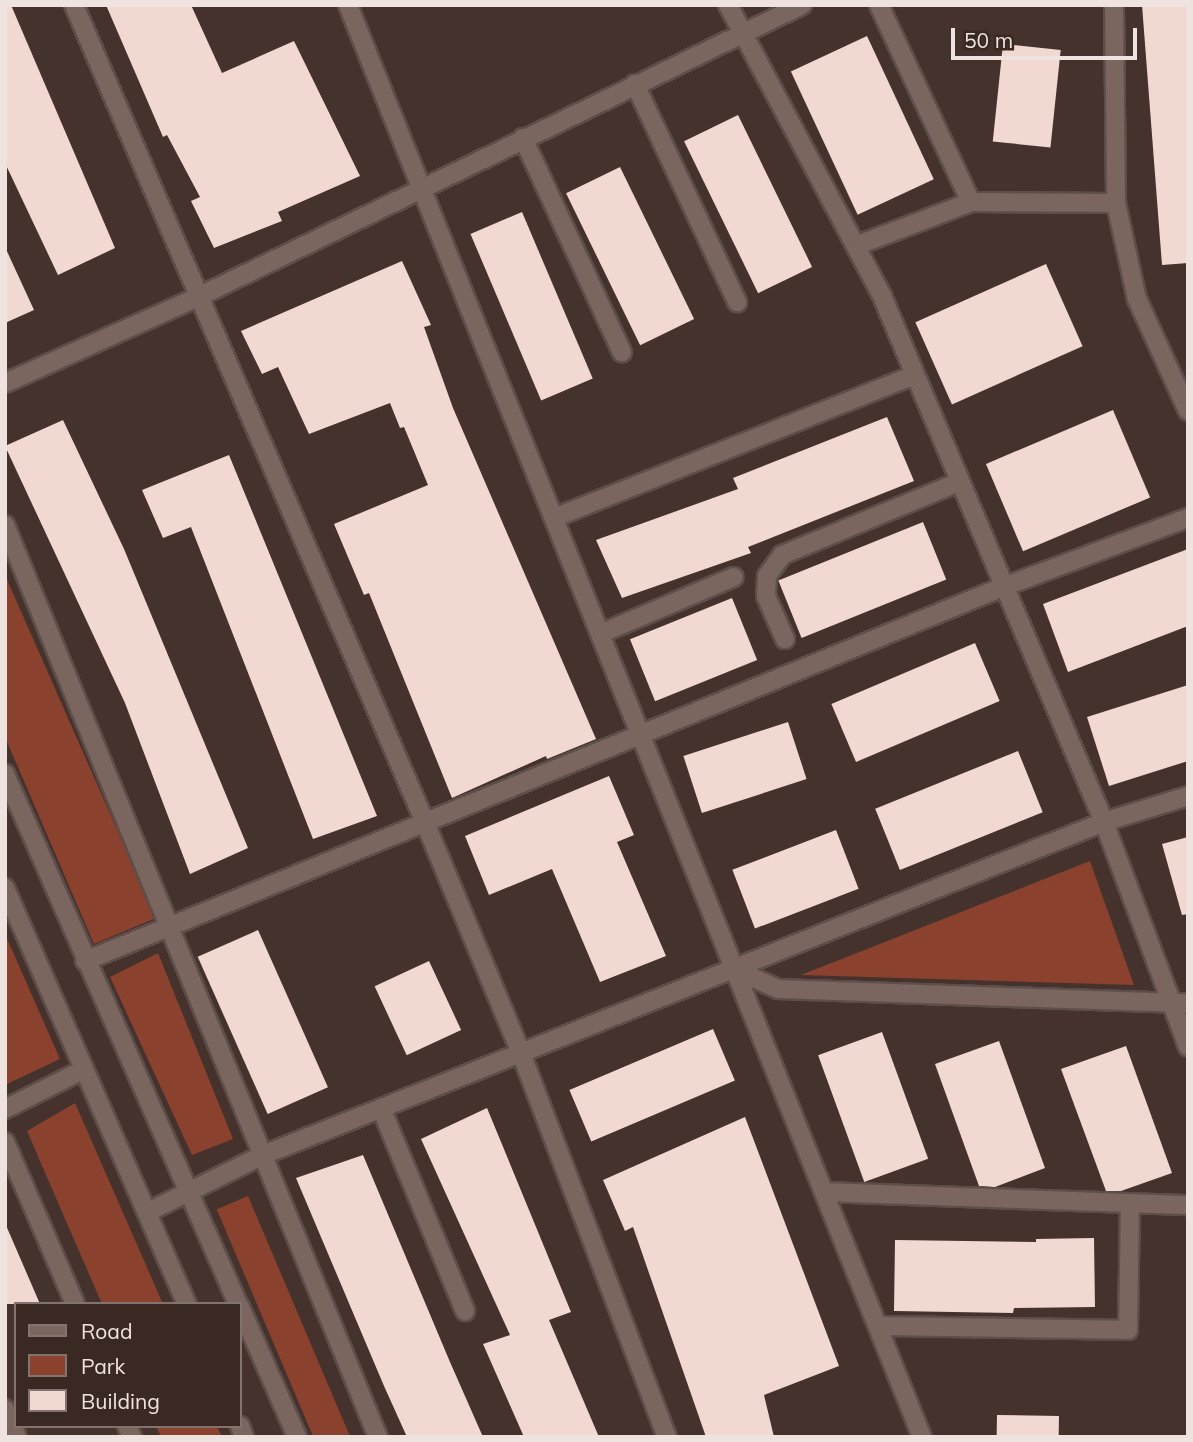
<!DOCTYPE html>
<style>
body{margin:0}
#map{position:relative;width:1193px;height:1442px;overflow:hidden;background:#45322d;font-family:Mulish,sans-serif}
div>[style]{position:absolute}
.green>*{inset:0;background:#8a412e;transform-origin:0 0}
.building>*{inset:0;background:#f1d9d2;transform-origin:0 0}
.roads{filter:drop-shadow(2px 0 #5d4e4a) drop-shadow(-2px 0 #5d4e4a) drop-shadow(0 2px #5d4e4a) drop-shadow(0 -2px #5d4e4a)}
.minor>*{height:18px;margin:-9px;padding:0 9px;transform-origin:9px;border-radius:9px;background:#7a655f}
span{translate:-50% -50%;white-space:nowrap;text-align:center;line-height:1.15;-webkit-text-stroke:7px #3a2823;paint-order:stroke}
.frame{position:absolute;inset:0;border:7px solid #efe3e0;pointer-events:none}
.legend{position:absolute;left:14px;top:1302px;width:228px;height:126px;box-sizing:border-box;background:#3a2823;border:2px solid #82736f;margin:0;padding:9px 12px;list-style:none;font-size:21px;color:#efe3e0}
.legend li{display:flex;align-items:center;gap:14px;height:35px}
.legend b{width:35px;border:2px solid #82736f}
.scale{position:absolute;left:951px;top:28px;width:186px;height:32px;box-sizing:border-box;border:4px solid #efe3e0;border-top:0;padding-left:9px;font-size:21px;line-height:24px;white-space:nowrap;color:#efe3e0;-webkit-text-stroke:5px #3a2823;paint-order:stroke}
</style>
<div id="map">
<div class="green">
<i style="clip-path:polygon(5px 575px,156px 918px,94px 944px,5px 737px)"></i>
<i style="clip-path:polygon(1090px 861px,1134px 985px,801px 975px)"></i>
<i style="clip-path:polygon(5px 934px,60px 1059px,5px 1085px)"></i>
<i style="clip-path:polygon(158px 953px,233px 1139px,192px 1155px,110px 977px)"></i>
<i style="clip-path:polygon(75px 1103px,163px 1304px,102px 1304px,27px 1131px)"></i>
<i style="left:248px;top:1196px;width:262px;height:34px;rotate:67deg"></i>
<i style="clip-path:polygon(156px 1426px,217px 1426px,222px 1437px,161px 1437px)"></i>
</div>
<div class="building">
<i style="clip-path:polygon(5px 5px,11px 5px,115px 248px,58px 275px,5px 163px)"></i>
<i style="clip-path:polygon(106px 5px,191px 5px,222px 73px,294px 41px,360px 176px,278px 212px,282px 221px,214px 248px,191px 201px,200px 197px,167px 135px,163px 137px)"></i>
<i style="clip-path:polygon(1142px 5px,1188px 5px,1188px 263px,1162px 265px)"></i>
<i style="left:867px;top:36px;width:158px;height:84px;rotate:65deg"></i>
<i style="left:1003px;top:44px;width:58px;height:98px;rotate:6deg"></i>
<i style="left:738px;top:115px;width:169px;height:60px;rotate:64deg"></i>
<i style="left:620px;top:167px;width:169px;height:60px;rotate:64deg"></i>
<i style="left:522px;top:212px;width:181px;height:56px;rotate:67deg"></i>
<i style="clip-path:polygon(5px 247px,34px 310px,5px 323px)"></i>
<i style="clip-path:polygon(402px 261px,431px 325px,424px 327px,453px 408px,596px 739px,547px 759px,546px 756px,452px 798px,369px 593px,364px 595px,334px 524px,428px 485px,404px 427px,400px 428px,390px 403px,309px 434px,278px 367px,262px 374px,241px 331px)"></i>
<i style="left:1046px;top:264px;width:90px;height:143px;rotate:66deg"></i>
<i style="left:1113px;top:410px;width:95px;height:138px;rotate:67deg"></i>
<i style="clip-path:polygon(887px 417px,914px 481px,748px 547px,751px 553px,622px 598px,596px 540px,738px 489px,733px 478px)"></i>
<i style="clip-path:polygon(63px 420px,124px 549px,248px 848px,190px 874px,125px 703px,5px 446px)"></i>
<i style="clip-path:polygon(229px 455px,377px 816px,313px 839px,191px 527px,163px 538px,142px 490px)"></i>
<i style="left:923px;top:522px;width:62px;height:156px;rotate:68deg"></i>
<i style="clip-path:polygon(1188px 549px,1188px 626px,1068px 672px,1043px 604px)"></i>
<i style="left:732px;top:598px;width:67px;height:110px;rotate:68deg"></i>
<i style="left:975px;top:643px;width:63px;height:156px;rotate:67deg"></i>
<i style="clip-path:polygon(1188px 685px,1188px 761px,1109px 786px,1087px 717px)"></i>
<i style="left:788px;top:722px;width:60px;height:110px;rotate:72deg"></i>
<i style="left:1018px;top:751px;width:66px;height:154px;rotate:68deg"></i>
<i style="clip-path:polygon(609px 776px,634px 835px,617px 842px,666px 956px,600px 982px,552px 869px,489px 895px,465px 836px)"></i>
<i style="left:836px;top:830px;width:63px;height:111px;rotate:69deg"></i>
<i style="clip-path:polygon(1188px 837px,1188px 914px,1182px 915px,1162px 844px)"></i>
<i style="left:258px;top:930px;width:172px;height:66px;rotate:66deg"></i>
<i style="left:429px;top:961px;width:76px;height:60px;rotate:65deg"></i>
<i style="left:713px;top:1029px;width:56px;height:156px;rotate:67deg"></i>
<i style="left:882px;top:1032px;width:135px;height:68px;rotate:70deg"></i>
<i style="clip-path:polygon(999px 1041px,1045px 1168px,995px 1187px,979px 1186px,935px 1064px)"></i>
<i style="clip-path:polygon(1126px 1046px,1172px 1173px,1121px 1191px,1106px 1191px,1061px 1069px)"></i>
<i style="clip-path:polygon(487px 1108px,571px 1312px,549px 1320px,599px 1437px,524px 1437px,483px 1344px,510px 1335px,421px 1139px)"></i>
<i style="clip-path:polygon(745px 1117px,839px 1366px,764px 1395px,774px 1437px,706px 1437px,633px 1227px,625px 1231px,603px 1180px)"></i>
<i style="clip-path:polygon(363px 1155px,450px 1362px,483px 1437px,407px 1437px,384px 1386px,296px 1178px)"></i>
<i style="clip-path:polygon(5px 1223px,40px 1304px,5px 1304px)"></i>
<i style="clip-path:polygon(1094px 1238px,1095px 1307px,1014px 1308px,1013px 1313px,894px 1311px,895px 1240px,1036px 1242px,1036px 1239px)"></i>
<i style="left:997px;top:1415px;width:62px;height:22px;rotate:1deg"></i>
</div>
<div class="roads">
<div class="minor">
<i style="left:74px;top:5px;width:887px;rotate:66.76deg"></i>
<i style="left:424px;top:820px;width:252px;rotate:67.4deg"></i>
<i style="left:521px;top:1053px;width:411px;rotate:69.2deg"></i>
<i style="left:348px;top:5px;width:1543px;rotate:68.16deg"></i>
<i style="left:728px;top:5px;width:329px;rotate:62.1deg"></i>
<i style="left:882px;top:296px;width:571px;rotate:67.12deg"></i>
<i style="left:1104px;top:822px;width:240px;rotate:69.5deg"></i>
<i style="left:879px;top:5px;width:217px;rotate:65deg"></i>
<i style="left:971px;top:202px;width:145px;rotate:0.4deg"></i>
<i style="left:1114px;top:5px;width:198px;rotate:89.4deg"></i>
<i style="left:1116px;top:203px;width:98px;rotate:77.7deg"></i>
<i style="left:1137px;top:299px;width:123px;rotate:65.5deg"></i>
<i style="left:635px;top:84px;width:241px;rotate:64.9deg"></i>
<i style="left:523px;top:138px;width:236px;rotate:65.2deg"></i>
<i style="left:858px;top:245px;width:121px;rotate:-20.8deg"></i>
<i style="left:5px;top:383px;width:211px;rotate:-24deg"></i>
<i style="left:198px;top:297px;width:671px;rotate:-25.8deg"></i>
<i style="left:556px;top:517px;width:386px;rotate:-21.6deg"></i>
<i style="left:5px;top:525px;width:985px;rotate:67.76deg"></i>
<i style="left:602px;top:633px;width:143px;rotate:-23deg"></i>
<i style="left:785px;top:639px;width:47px;rotate:-113.8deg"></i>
<i style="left:766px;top:596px;width:20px;rotate:-87deg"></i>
<i style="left:767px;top:576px;width:26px;rotate:-54deg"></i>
<i style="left:782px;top:555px;width:191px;rotate:-22.4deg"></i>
<i style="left:5px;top:774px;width:579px;rotate:66.27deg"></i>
<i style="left:5px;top:888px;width:454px;rotate:66.4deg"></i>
<i style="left:85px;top:961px;width:991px;rotate:-22.17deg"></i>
<i style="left:1003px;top:587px;width:197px;rotate:-20.5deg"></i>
<i style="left:734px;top:969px;width:48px;rotate:24.4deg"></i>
<i style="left:778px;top:989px;width:410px;rotate:2deg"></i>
<i style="left:381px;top:1108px;width:220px;rotate:67.5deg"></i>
<i style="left:5px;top:1109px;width:87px;rotate:-26.6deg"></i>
<i style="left:5px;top:1142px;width:176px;rotate:66.6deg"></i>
<i style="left:826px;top:1192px;width:362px;rotate:2.1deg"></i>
<i style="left:148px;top:1212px;width:128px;rotate:-26.4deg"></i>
<i style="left:263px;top:1155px;width:905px;rotate:-21.6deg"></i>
<i style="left:1104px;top:822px;width:88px;rotate:-17.2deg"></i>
<i style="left:240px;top:1307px;width:142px;rotate:66.3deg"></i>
<i style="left:878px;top:1326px;width:250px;rotate:0.9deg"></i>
<i style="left:1128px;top:1330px;width:124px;rotate:-89.1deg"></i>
<i style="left:5px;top:1409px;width:30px;rotate:67deg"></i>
<i style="left:127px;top:1426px;width:12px;rotate:66deg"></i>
<i style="left:240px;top:1426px;width:12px;rotate:70deg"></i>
</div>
</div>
<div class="frame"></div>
<ul class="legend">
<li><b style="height:9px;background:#7a655f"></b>Road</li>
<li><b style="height:19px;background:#8a412e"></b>Park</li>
<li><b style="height:19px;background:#f1d9d2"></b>Building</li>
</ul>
<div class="scale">50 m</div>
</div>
